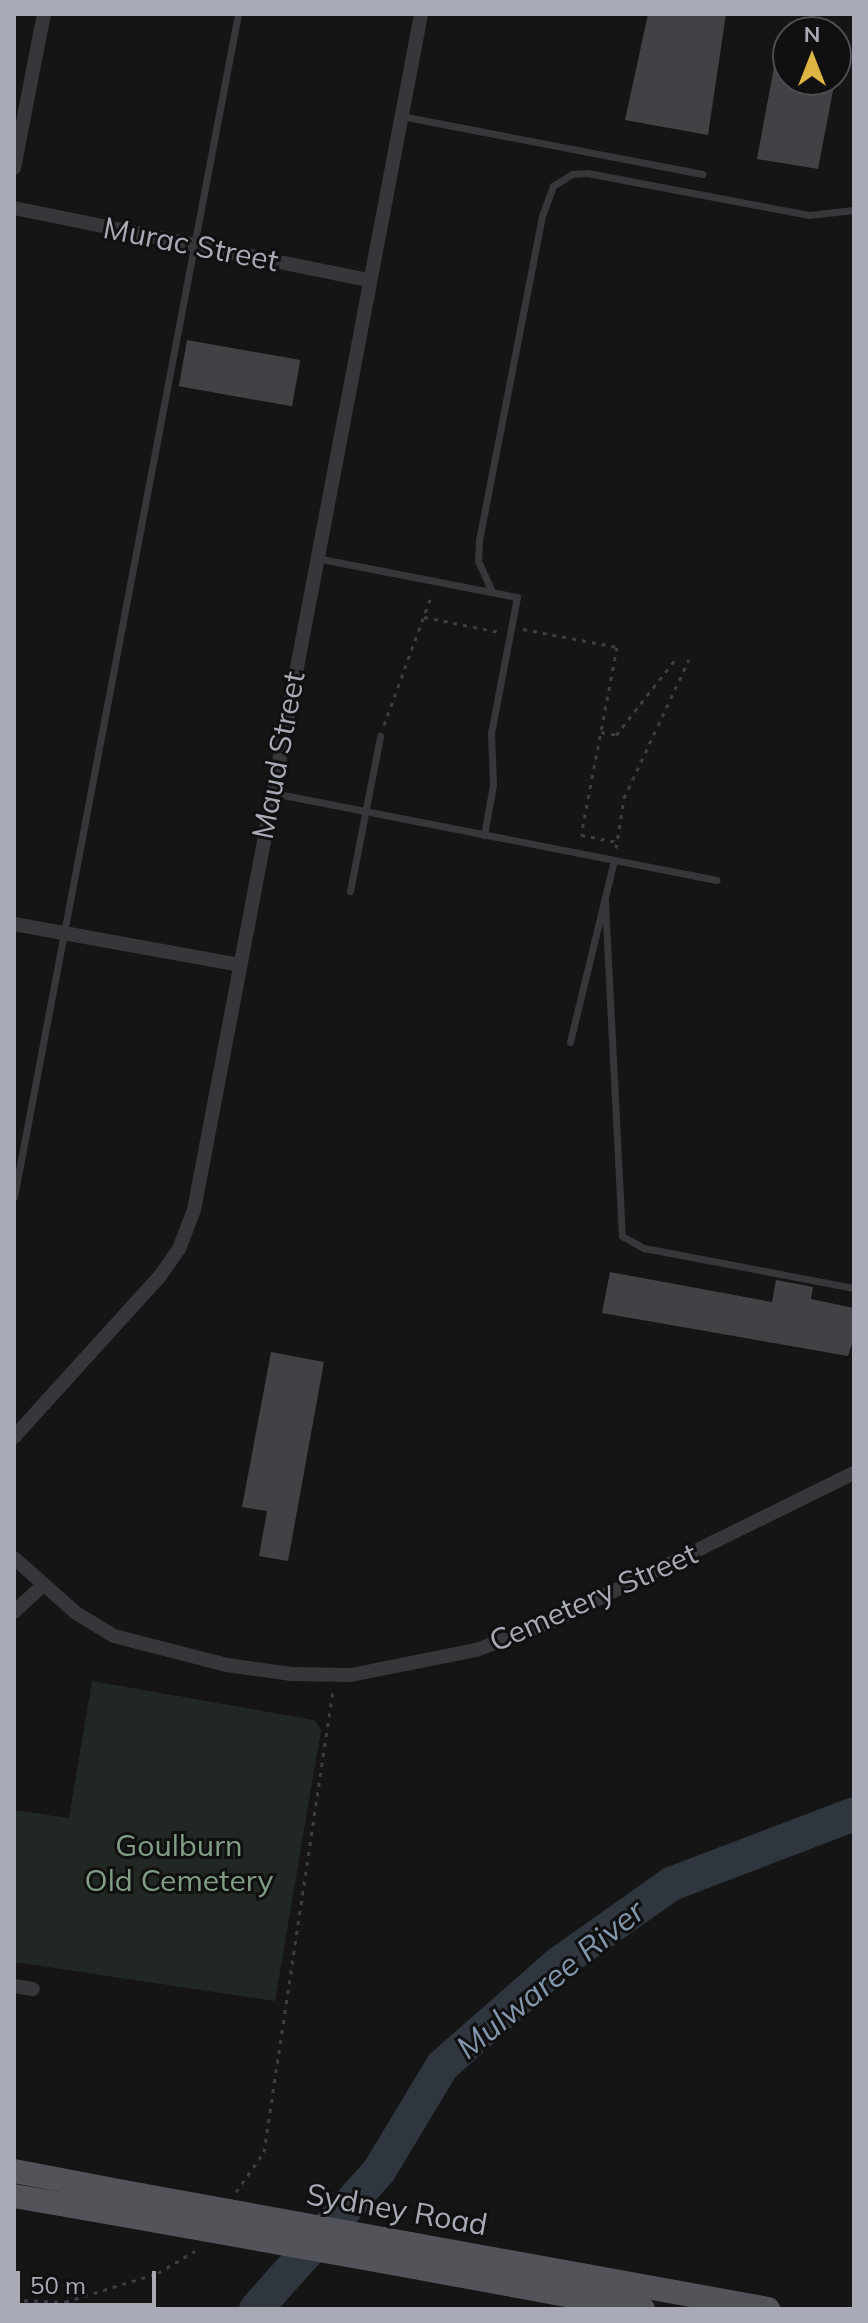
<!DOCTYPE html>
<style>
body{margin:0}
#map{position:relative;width:868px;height:2323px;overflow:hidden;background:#151516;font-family:Mulish,sans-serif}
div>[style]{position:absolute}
.green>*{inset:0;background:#212823}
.river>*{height:34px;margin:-17px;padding:0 17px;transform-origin:17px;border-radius:17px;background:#2f363e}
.building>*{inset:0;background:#424246;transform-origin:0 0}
.path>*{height:3px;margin-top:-1.5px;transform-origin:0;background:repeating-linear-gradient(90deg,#3c3e42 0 4px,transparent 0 10px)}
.service>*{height:7px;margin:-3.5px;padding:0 3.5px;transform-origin:3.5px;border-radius:3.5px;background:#36373b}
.minor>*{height:14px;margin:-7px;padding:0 7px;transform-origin:7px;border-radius:7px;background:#36373b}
.primary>*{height:24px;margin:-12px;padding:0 12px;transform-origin:12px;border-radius:12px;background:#53545a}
.primary-bridge>*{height:24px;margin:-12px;padding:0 12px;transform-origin:12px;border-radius:12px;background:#53545a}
span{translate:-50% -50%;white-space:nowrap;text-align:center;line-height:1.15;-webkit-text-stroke:6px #101011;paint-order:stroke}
.street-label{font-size:30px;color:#a8abb5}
.park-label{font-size:30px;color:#819e85}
.water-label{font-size:32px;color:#8396ac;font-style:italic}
.frame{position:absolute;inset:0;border:16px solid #a8abb5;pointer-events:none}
.north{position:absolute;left:772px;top:16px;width:80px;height:80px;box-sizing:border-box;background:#101011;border:2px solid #4d4e53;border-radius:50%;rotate:0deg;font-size:22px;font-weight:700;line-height:32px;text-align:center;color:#a8abb5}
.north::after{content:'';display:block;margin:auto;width:28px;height:36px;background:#deb545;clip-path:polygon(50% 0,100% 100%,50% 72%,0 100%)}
.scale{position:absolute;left:16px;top:2271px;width:140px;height:36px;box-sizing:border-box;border:4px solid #a8abb5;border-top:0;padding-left:10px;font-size:24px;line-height:28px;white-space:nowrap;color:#a8abb5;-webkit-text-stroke:6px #101011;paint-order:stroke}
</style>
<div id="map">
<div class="green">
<i style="clip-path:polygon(92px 1681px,314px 1720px,321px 1730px,275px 2001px,14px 1962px,14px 1810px,69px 1818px)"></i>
</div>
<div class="river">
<i style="left:256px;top:2309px;width:185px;rotate:-48.3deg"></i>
<i style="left:379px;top:2171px;width:122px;rotate:-59deg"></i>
<i style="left:442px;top:2066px;width:154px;rotate:-41.3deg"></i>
<i style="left:558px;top:1964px;width:138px;rotate:-35.3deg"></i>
<i style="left:671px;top:1884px;width:196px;rotate:-20.9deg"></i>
</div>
<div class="building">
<i style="clip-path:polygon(648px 14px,726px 14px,708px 135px,625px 120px)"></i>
<i style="clip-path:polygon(780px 34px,788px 34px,788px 80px,835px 80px,818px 169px,757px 159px)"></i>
<i style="left:187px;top:340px;width:115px;height:47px;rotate:10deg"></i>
<i style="clip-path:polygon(610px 1272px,772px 1302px,776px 1280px,813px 1287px,811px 1299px,854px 1308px,854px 1338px,848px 1356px,602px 1313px)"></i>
<i style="clip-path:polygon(271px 1352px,324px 1362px,288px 1561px,259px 1556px,267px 1511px,242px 1507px)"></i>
</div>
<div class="path">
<i style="left:424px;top:617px;width:76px;rotate:11.3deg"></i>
<i style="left:523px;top:629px;width:96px;rotate:10.8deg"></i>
<i style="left:617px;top:647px;width:191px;rotate:100.8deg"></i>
<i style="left:581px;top:835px;width:37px;rotate:11deg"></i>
<i style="left:384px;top:725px;width:134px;rotate:-69.9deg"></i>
<i style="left:601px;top:732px;width:15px;rotate:11deg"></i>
<i style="left:616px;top:735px;width:100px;rotate:-51.9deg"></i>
<i style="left:616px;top:848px;width:51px;rotate:-80.9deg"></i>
<i style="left:624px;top:798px;width:153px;rotate:-64.9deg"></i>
<i style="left:236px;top:2192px;width:49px;rotate:-55deg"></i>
<i style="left:264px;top:2152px;width:467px;rotate:-81.5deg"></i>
<i style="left:14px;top:2300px;width:51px;rotate:2.2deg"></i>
<i style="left:65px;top:2302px;width:97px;rotate:-17.3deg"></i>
<i style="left:158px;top:2273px;width:43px;rotate:-30.7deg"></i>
</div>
<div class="service">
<i style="left:401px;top:116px;width:307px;rotate:10.9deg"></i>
<i style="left:316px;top:558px;width:205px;rotate:11deg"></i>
<i style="left:517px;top:597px;width:138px;rotate:100.8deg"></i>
<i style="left:491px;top:733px;width:52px;rotate:87.8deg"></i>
<i style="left:493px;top:785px;width:51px;rotate:100.2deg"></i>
<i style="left:492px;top:592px;width:34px;rotate:-114deg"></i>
<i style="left:478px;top:561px;width:21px;rotate:-87deg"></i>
<i style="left:479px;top:540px;width:330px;rotate:-79deg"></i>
<i style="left:542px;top:216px;width:32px;rotate:-70deg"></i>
<i style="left:553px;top:186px;width:22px;rotate:-32deg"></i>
<i style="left:572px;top:174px;width:15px;rotate:-4deg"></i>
<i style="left:587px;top:173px;width:226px;rotate:10.7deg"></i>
<i style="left:809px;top:215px;width:45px;rotate:-6.3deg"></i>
<i style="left:273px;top:793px;width:452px;rotate:11.1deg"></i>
<i style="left:350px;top:891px;width:158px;rotate:-79deg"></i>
<i style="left:605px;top:902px;width:334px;rotate:87.1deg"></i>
<i style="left:622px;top:1236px;width:25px;rotate:29deg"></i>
<i style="left:644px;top:1248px;width:214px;rotate:10.8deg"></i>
<i style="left:570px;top:1042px;width:187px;rotate:-76.4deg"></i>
<i style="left:14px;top:1197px;width:1204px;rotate:-79.28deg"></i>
</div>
<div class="minor">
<i style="left:14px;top:168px;width:157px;rotate:-79deg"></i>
<i style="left:14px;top:208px;width:362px;rotate:11.5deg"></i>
<i style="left:14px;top:924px;width:229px;rotate:10.3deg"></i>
<i style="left:14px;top:1437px;width:217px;rotate:-47.8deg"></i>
<i style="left:160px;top:1276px;width:33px;rotate:-55deg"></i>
<i style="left:179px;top:1249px;width:42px;rotate:-69deg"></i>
<i style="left:194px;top:1210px;width:1217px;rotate:-79.25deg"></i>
<i style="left:14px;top:1558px;width:83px;rotate:41.6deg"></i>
<i style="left:76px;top:1613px;width:44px;rotate:31.2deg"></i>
<i style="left:114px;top:1636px;width:117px;rotate:14.4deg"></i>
<i style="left:227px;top:1665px;width:65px;rotate:8deg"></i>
<i style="left:291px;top:1674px;width:60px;rotate:1deg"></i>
<i style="left:351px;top:1675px;width:127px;rotate:-11.3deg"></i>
<i style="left:476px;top:1650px;width:78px;rotate:-20.3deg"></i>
<i style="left:549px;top:1623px;width:340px;rotate:-26.2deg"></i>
<i style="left:14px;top:1612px;width:38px;rotate:-43deg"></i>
<i style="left:14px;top:1986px;width:19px;rotate:9deg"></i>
</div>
<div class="primary">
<i style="left:14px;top:2171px;width:112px;rotate:10.8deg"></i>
<i style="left:14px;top:2196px;width:99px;rotate:9.8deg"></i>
<i style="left:416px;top:2245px;width:358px;rotate:10.3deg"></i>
<i style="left:403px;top:2265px;width:244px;rotate:10.4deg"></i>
</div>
<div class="primary-bridge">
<i style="left:124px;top:2192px;width:297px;rotate:10.3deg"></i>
<i style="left:112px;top:2213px;width:296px;rotate:10.1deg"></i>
</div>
<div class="street-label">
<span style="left:191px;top:244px;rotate:11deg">Murac Street</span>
<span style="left:278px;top:755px;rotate:-79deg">Maud Street</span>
<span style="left:593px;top:1597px;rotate:-24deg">Cemetery Street</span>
<span style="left:397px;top:2209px;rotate:10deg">Sydney Road</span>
</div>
<div class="park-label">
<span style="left:179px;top:1862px">Goulburn<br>Old Cemetery</span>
</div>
<div class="water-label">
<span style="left:550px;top:1979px;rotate:-39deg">Mulwaree River</span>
</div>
<div class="frame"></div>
<div class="north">N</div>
<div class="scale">50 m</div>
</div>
